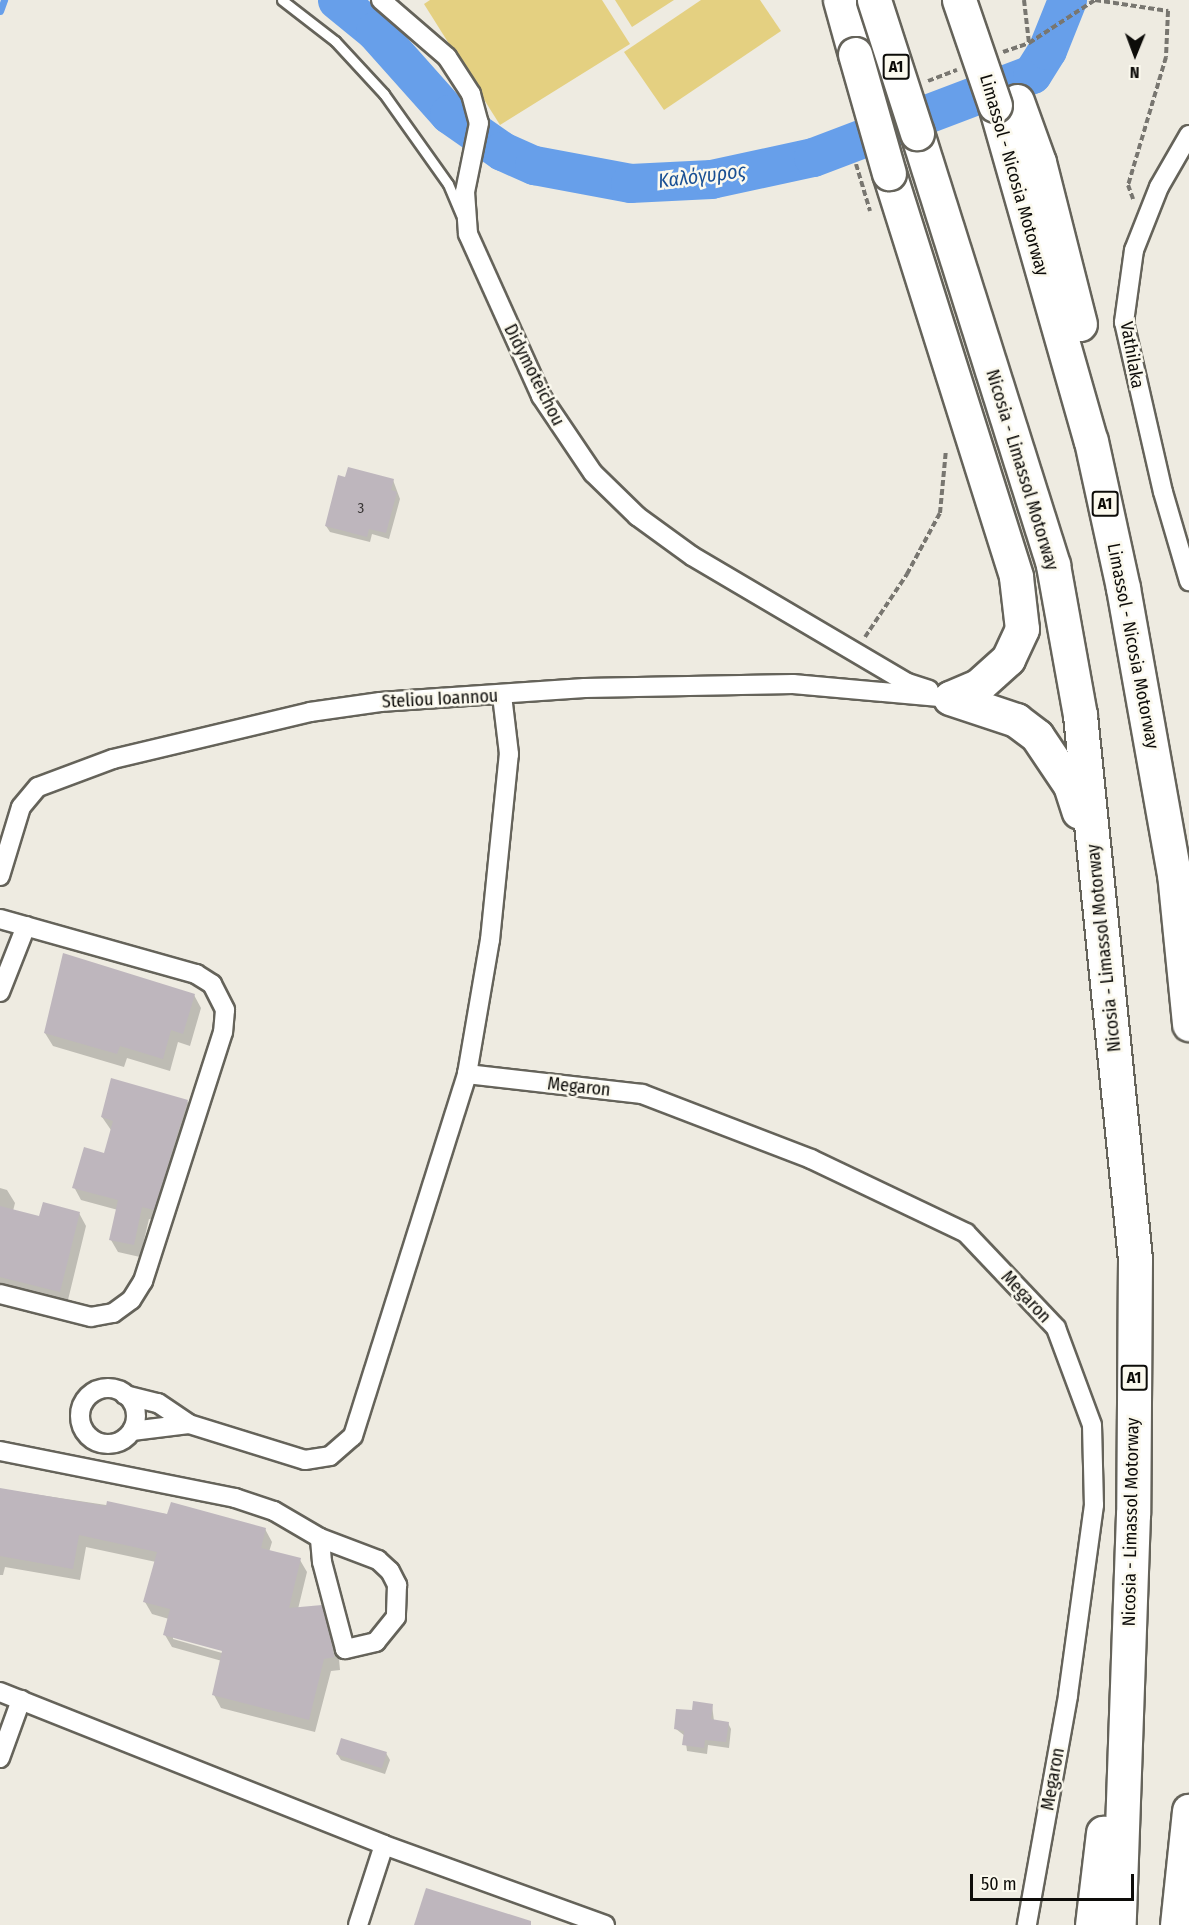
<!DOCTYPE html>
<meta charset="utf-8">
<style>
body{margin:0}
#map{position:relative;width:1189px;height:1925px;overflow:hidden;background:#eeebe1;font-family:"Fira Sans Condensed",sans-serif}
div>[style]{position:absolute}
.green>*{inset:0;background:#e4d081}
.shadow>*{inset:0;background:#0003}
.stream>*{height:7px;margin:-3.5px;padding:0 3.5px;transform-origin:3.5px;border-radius:3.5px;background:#679fea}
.river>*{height:39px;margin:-19.5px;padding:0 19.5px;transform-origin:19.5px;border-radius:19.5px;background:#679fea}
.building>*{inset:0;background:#beb6bd;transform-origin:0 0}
.path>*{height:4px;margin-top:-2px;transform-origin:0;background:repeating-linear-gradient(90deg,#787670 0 6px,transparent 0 9px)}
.roads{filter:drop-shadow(2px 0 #65635a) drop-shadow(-2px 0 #65635a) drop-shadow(0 2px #65635a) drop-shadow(0 -2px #65635a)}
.lane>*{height:9px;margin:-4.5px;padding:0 4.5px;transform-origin:4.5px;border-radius:4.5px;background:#fff}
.street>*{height:18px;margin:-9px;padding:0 9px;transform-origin:9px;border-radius:9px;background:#fff}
.street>.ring{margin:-9px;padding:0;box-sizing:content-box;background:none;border:18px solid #fff;border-radius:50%}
.highway>*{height:33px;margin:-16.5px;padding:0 16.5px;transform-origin:16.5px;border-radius:16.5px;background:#fff}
.bridges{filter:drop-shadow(2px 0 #65635a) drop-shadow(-2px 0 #65635a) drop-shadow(0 2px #65635a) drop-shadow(0 -2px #65635a)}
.highway-bridge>*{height:33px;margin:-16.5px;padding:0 16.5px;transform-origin:16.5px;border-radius:16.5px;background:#fff}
span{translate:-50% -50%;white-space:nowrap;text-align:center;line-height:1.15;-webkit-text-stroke:5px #fbf9ee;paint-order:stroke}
.number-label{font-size:15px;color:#393636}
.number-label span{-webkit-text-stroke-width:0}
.shield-label span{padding:2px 4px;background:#fbf9ee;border:2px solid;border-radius:4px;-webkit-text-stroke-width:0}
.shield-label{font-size:16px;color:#0d0c09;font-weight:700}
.street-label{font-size:18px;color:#0d0c09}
.water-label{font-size:20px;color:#1a5094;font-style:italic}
.north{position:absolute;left:1105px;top:24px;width:60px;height:60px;-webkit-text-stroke:4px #fbf9ee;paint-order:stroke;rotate:181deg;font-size:16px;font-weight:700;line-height:24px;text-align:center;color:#0d0c09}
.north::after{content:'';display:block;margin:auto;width:21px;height:27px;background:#0d0c09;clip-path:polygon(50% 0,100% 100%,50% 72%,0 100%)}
.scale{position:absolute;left:970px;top:1874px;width:164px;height:27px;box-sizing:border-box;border:3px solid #0d0c09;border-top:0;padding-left:8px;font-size:18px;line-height:21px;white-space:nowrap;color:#0d0c09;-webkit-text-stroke:4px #fbf9ee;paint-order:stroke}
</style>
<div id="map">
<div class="green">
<i style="clip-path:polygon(430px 0,602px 0,630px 44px,500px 125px,424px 4px)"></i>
<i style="clip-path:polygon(615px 0,674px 0,632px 27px)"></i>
<i style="clip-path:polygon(701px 0,760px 0,781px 31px,664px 110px,624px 52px)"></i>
</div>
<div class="shadow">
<i style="clip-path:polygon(393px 480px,400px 499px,389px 539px,372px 534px,370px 542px,330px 532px,326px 526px)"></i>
<i style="clip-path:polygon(194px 995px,201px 1008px,190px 1046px,178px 1042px,170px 1071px,127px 1058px,124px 1067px,53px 1046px,45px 1033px)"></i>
<i style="clip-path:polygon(187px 1101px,194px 1113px,161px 1222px,149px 1219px,140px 1257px,118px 1252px,111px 1240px,118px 1210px,81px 1200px,74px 1187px,105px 1154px,111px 1130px,102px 1117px)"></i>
<i style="clip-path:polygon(0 1188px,7px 1190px,15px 1203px,13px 1211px,40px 1218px,79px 1213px,86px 1226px,67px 1304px,0 1288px)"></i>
<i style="clip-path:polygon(evenodd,0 1489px,265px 1529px,272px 1542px,269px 1552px,300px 1560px,307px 1572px,298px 1609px,321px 1606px,339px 1659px,340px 1670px,331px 1671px,315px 1732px,221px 1708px,214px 1695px,222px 1661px,172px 1647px,165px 1635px,169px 1619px,152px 1614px,145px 1602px,156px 1562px,86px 1547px,80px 1580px,5px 1567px,3px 1575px,0 1575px,0 1489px,173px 1636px,230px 1652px,229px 1655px,173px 1639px,173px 1636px)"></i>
<i style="clip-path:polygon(712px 1705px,714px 1721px,728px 1723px,731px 1729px,729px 1748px,708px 1745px,707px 1754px,687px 1751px,685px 1736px,676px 1729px,693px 1712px)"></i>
<i style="clip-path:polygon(386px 1753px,390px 1760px,385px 1774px,341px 1760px,337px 1754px)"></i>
</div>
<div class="stream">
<i style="left:0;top:11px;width:12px;rotate:-70deg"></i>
</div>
<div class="river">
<i style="left:337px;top:0;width:49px;rotate:39.2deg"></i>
<i style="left:375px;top:31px;width:111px;rotate:48.3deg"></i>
<i style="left:449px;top:114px;width:65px;rotate:34.9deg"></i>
<i style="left:502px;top:151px;width:35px;rotate:24deg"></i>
<i style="left:534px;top:165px;width:98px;rotate:10.6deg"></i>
<i style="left:630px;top:183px;width:81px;rotate:-2.8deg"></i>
<i style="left:711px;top:179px;width:104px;rotate:-12.2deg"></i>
<i style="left:813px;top:157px;width:234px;rotate:-20.8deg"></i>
<i style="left:1032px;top:74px;width:28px;rotate:-58deg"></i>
<i style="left:1047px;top:50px;width:54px;rotate:-68.2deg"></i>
</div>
<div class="building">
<i style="clip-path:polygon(348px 467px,394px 479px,391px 490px,397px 492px,386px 533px,369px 529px,367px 537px,325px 526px,338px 475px,345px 477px)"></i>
<i style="clip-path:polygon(63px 953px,195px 994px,183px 1034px,171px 1030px,163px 1059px,120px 1046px,117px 1054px,44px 1033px)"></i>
<i style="clip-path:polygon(111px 1078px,188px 1100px,154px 1210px,142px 1207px,134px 1245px,109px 1240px,118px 1200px,72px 1188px,84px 1147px,104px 1153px,113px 1121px,101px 1117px)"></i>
<i style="clip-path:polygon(43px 1202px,80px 1212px,60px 1292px,0 1277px,0 1206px,39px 1216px)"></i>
<i style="clip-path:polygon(0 1488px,106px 1506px,107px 1501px,167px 1514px,171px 1502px,266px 1528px,261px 1548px,301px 1558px,289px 1608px,322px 1605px,332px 1645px,334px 1657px,324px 1659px,309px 1720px,212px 1695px,222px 1651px,163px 1635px,170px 1609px,143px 1602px,157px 1552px,79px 1535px,73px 1569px,0 1556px)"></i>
<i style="clip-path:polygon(693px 1701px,713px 1704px,711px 1719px,729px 1722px,726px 1742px,705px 1740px,704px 1748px,682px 1745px,684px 1731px,674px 1729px,676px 1709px,692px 1710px)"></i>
<i style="left:341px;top:1738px;width:48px;height:17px;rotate:17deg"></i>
<i style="clip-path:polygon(426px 1888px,531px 1921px,531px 1925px,414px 1925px)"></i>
</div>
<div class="path">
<i style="left:1024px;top:0;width:43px;rotate:83.4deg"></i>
<i style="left:1003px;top:52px;width:28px;rotate:-19deg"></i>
<i style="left:1029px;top:43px;width:79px;rotate:-33.1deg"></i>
<i style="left:1095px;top:0;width:74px;rotate:8.6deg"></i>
<i style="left:1168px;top:11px;width:46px;rotate:92.5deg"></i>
<i style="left:1166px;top:57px;width:134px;rotate:106.5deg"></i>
<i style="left:1128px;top:185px;width:15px;rotate:70deg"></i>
<i style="left:928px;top:81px;width:31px;rotate:-21deg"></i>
<i style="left:856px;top:164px;width:49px;rotate:73.4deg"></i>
<i style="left:865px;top:637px;width:76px;rotate:-56.3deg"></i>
<i style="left:907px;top:574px;width:69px;rotate:-61.6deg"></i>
<i style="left:940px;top:513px;width:63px;rotate:-84.6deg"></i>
</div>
<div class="roads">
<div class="lane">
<i style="left:282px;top:0;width:67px;rotate:37.7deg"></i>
<i style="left:335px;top:41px;width:72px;rotate:47.2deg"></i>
<i style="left:384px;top:94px;width:110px;rotate:54.6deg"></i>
<i style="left:448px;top:184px;width:33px;rotate:67deg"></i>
</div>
<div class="street">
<i style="left:381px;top:0;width:87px;rotate:40.8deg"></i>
<i style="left:447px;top:57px;width:44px;rotate:57deg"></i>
<i style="left:471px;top:94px;width:30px;rotate:75deg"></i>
<i style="left:479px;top:123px;width:70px;rotate:101.5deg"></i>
<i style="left:465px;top:192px;width:42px;rotate:85.9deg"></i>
<i style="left:468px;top:234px;width:178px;rotate:65.7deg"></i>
<i style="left:541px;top:396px;width:93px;rotate:56deg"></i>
<i style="left:593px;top:473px;width:62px;rotate:44.3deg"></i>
<i style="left:637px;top:516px;width:68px;rotate:36deg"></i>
<i style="left:692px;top:556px;width:251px;rotate:30.5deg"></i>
<i style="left:908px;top:683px;width:22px;rotate:18deg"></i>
<i style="left:1189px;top:135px;width:60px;rotate:120deg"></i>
<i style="left:1159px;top:187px;width:68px;rotate:111.6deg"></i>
<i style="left:1134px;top:250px;width:73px;rotate:97.9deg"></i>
<i style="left:1124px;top:322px;width:174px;rotate:77.1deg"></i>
<i style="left:1163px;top:492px;width:93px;rotate:73.7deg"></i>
<i style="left:0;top:876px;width:72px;rotate:-73.1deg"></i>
<i style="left:21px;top:807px;width:26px;rotate:-50deg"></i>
<i style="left:38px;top:787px;width:80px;rotate:-20.5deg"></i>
<i style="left:113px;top:759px;width:203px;rotate:-13.4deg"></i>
<i style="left:310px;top:712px;width:71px;rotate:-8.1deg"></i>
<i style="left:380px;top:702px;width:205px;rotate:-3.9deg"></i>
<i style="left:585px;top:688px;width:208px;rotate:-1.1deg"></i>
<i style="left:793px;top:684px;width:158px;rotate:5.1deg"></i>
<i style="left:0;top:919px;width:204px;rotate:15.7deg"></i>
<i style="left:196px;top:974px;width:19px;rotate:32deg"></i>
<i style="left:212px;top:984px;width:29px;rotate:63deg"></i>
<i style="left:225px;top:1010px;width:22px;rotate:95deg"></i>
<i style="left:223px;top:1032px;width:262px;rotate:107.8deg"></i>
<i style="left:143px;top:1281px;width:22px;rotate:122deg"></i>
<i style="left:131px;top:1300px;width:22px;rotate:144deg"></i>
<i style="left:113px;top:1313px;width:22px;rotate:170deg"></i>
<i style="left:91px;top:1317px;width:94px;rotate:-165.8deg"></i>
<i style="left:0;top:992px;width:71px;rotate:-68.5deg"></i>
<i style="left:467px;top:1074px;width:176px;rotate:6.5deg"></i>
<i style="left:642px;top:1094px;width:181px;rotate:21deg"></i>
<i style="left:811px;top:1159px;width:172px;rotate:25.5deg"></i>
<i style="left:966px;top:1233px;width:131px;rotate:46.5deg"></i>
<i style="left:1056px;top:1328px;width:103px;rotate:69.6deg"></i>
<i style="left:1092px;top:1425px;width:80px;rotate:88.6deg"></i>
<i style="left:1094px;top:1505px;width:193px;rotate:97.8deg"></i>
<i style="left:1068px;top:1696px;width:233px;rotate:100.2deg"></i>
<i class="ring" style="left:80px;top:1388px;width:38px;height:38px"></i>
<i style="left:125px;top:1395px;width:34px;rotate:14deg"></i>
<i style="left:158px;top:1403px;width:37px;rotate:34deg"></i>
<i style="left:132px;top:1431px;width:57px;rotate:-7deg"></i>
<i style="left:189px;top:1424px;width:121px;rotate:17.2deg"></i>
<i style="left:305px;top:1460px;width:25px;rotate:-9deg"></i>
<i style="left:330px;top:1456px;width:30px;rotate:-41deg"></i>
<i style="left:353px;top:1436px;width:380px;rotate:-72.5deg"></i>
<i style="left:467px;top:1074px;width:136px;rotate:-80.3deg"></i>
<i style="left:490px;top:940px;width:187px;rotate:-84.2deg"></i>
<i style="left:509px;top:754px;width:59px;rotate:-96.8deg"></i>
<i style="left:0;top:1451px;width:240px;rotate:11.3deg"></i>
<i style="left:235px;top:1498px;width:41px;rotate:18.4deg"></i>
<i style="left:274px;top:1511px;width:53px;rotate:30.4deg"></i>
<i style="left:320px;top:1538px;width:62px;rotate:20.8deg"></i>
<i style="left:378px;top:1560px;width:16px;rotate:43deg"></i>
<i style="left:390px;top:1571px;width:16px;rotate:63deg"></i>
<i style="left:397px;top:1585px;width:32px;rotate:92deg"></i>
<i style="left:396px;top:1617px;width:32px;rotate:129deg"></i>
<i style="left:376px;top:1642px;width:32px;rotate:167deg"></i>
<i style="left:345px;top:1649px;width:90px;rotate:-104.8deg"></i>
<i style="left:322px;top:1562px;width:24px;rotate:-95deg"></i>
<i style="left:0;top:1692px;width:413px;rotate:21.7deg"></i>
<i style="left:384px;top:1845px;width:235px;rotate:19.9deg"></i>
<i style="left:0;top:1758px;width:62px;rotate:-70.1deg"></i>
<i style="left:358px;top:1925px;width:84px;rotate:-72deg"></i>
</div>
<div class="highway">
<i style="left:840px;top:0;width:56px;rotate:74.5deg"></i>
<i style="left:1017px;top:101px;width:65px;rotate:70.2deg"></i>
<i style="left:1039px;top:162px;width:167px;rotate:75.8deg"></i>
<i style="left:995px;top:105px;width:349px;rotate:74.1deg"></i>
<i style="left:1091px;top:441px;width:150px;rotate:77.7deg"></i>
<i style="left:1123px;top:588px;width:290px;rotate:79.9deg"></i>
<i style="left:1174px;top:873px;width:152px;rotate:84.3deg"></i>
<i style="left:917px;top:133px;width:453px;rotate:72.5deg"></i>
<i style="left:1053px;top:565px;width:152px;rotate:79.8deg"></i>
<i style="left:1080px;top:715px;width:547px;rotate:84.23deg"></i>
<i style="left:1135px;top:1259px;width:255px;rotate:90.4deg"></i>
<i style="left:1133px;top:1514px;width:411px;rotate:92deg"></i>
<i style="left:889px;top:173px;width:423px;rotate:72.5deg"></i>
<i style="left:1016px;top:577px;width:52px;rotate:83.4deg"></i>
<i style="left:1022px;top:629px;width:33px;rotate:115deg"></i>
<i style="left:1008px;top:659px;width:40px;rotate:138deg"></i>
<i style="left:978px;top:686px;width:30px;rotate:157deg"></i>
<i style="left:950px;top:698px;width:70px;rotate:18.4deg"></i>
<i style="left:1016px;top:720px;width:26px;rotate:37deg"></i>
<i style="left:1037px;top:736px;width:59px;rotate:56deg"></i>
<i style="left:1070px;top:785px;width:28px;rotate:72deg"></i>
<i style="left:1092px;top:1925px;width:93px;rotate:-83.2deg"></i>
<i style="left:1177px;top:1925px;width:115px;rotate:-84deg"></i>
</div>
</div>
<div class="bridges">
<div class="highway-bridge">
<i style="left:874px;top:0;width:140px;rotate:72.1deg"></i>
<i style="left:959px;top:0;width:111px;rotate:71.1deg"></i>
<i style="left:855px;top:54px;width:124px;rotate:74.1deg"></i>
</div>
</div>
<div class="number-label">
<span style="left:361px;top:509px">3</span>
</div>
<div class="shield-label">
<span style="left:896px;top:67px">A1</span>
<span style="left:1105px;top:504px">A1</span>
<span style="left:1134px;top:1378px">A1</span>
</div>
<div class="street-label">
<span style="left:1014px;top:175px;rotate:74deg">Limassol - Nicosia Motorway</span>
<span style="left:1132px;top:355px;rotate:80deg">Vathilaka</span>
<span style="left:534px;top:375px;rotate:63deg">Didymoteichou</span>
<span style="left:1022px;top:470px;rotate:73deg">Nicosia - Limassol Motorway</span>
<span style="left:1133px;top:646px;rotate:79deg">Limassol - Nicosia Motorway</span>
<span style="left:440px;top:699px;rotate:-3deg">Steliou Ioannou</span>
<span style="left:1104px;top:948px;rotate:-96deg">Nicosia - Limassol Motorway</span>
<span style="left:579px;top:1087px;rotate:6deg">Megaron</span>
<span style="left:1026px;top:1297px;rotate:47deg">Megaron</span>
<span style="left:1131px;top:1522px;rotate:-89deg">Nicosia - Limassol Motorway</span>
<span style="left:1053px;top:1779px;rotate:-80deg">Megaron</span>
</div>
<div class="water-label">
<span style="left:702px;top:176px;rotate:-7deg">Καλόγυρος</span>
</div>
<div class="north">N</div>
<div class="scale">50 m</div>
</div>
